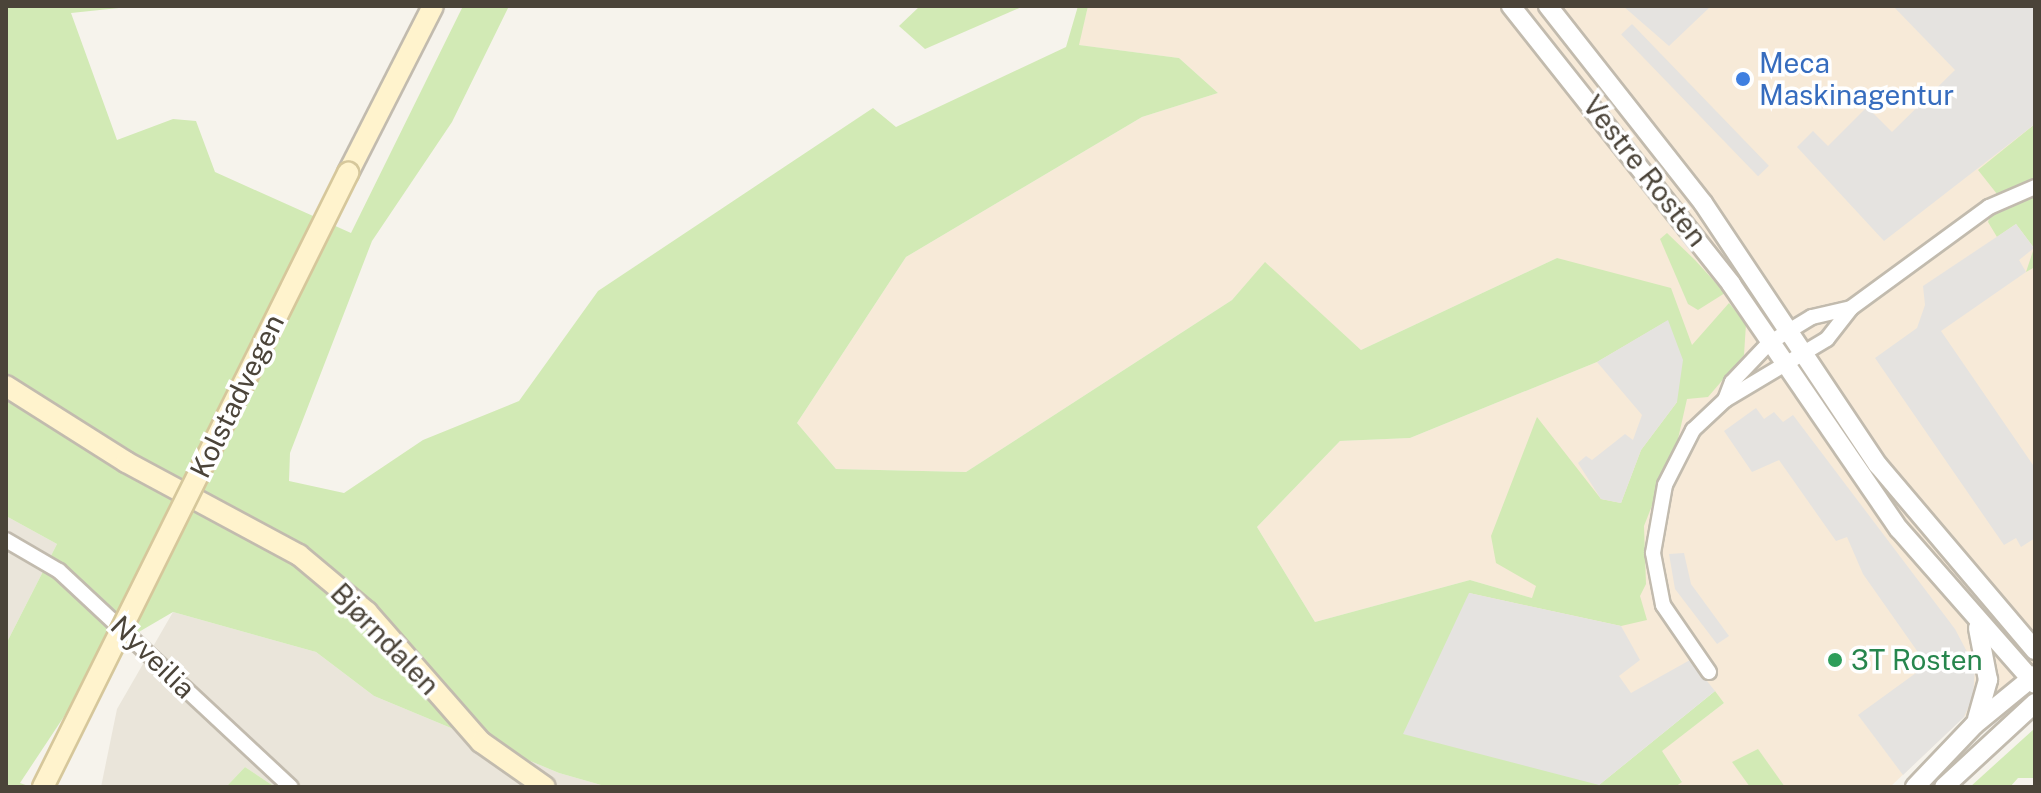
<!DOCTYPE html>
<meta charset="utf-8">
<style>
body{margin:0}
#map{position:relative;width:2041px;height:793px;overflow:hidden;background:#f6f3ec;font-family:"Public Sans",sans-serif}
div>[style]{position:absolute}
.residential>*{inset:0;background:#eae5da}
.commercial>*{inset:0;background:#f7ead8}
.green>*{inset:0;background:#d2eab5}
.parking>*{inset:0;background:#e5e3e0;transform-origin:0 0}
.roads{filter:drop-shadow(2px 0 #c2bbae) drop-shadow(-2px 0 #c2bbae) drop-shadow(0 2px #c2bbae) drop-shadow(0 -2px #c2bbae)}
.minor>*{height:14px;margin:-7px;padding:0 7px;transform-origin:7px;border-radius:7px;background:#fff}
.tertiary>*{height:18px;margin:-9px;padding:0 9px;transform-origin:9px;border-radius:9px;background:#fff}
.secondary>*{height:20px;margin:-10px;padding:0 10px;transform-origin:10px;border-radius:10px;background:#fff3cd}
.bridges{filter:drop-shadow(2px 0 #d6c79b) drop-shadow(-2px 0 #d6c79b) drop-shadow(0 2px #d6c79b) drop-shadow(0 -2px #d6c79b)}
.secondary-bridge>*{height:20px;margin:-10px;padding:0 10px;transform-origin:10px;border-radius:10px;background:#fff3cd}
.dots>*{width:22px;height:22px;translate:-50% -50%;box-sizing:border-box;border:4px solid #fff;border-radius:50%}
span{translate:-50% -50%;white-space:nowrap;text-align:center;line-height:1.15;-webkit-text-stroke:7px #fff;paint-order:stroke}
.shop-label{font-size:28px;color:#366cbe}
.left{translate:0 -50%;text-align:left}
.street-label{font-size:28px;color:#4b4439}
.leisure-label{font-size:28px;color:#27864d}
.frame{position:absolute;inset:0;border:8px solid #4b4439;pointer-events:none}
</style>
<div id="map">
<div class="residential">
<i style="clip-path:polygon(6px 516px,57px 544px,6px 644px)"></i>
<i style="clip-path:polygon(173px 612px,316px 652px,374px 696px,559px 773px,608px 787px,275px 787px,245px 767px,226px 787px,101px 787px,117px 709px)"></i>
</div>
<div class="commercial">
<i style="clip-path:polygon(1088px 6px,2035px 6px,2035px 664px,1964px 717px,1890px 787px,1675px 787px,1682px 781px,1661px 751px,1724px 703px,1714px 691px,1599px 785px,1469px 593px,1573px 610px,1470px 580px,1315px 622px,1257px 527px,1340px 441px,1410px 438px,1597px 362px,1557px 258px,1361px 350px,1265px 263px,1232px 300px,966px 472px,836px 469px,797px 423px,906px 257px,1142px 117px,1218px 93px,1179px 58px,1078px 45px)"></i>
</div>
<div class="green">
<i style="clip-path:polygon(evenodd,6px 6px,138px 6px,71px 13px,117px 140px,173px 119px,196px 121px,215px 172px,351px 233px,463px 6px,509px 6px,452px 122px,372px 241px,290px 453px,289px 481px,344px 493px,423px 440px,519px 401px,598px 291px,873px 108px,896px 127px,1066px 47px,1078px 6px,1088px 6px,1079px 45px,1179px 58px,1218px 93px,1142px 117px,906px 257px,797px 423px,836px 469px,966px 472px,1232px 300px,1265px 262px,1361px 350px,1557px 258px,1671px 288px,1692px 345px,1729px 303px,1746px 324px,1744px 355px,1708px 397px,1687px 399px,1678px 439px,1644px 526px,1646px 584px,1640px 596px,1647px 620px,1621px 626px,1469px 593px,1599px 785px,1715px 691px,1724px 703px,1662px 751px,1682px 782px,1675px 787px,608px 787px,559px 773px,374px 696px,316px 652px,173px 612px,108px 650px,20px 783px,31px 787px,6px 787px,6px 644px,57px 544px,6px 516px,6px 6px,1667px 321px,1677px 402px,1641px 450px,1621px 503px,1601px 499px,1537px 417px,1491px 536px,1496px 563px,1536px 586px,1532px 598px,1470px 580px,1315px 622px,1257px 527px,1340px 441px,1410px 438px,1597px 362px,1667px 321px)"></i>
<i style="clip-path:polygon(920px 6px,1024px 6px,925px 49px,899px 26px)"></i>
<i style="clip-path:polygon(2035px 124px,2035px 267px,2026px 272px,2034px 248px,2016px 224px,1997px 237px,1988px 222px,1997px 194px,1978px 170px)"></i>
<i style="clip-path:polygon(1667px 233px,1695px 260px,1725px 293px,1698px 310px,1688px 304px,1660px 239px)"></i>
<i style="clip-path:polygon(2035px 728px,2035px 778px,2018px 778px,2010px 787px,1970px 787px)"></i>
<i style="clip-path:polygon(1758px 749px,1785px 787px,1750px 787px,1732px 762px)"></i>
<i style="clip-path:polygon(245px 767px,275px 787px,226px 787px)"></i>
</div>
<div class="parking">
<i style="clip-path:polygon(1623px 6px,1711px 6px,1669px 46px)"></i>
<i style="clip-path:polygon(1893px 6px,2035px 6px,2035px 124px,1884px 241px,1797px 147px,1813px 131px,1828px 146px,1867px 107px,1892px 132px,1955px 70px)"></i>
<i style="left:1632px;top:24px;width:197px;height:15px;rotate:46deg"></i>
<i style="clip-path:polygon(2016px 224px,2034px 248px,2019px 260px,2026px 272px,1941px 331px,2035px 468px,2035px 538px,2021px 547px,2016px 538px,2004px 545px,1875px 358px,1917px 328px,1925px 305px,1923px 286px)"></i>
<i style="clip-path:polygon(1668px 320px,1683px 360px,1677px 402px,1641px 450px,1621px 503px,1601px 499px,1578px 463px,1586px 456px,1592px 460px,1625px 434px,1633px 440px,1642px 415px,1597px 362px)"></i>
<i style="clip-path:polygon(1756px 408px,1764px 419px,1774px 412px,1783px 422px,1793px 415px,1955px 629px,1975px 667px,1973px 697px,1964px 717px,1903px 775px,1858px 715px,1927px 665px,1863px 574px,1847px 537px,1836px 541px,1779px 460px,1752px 472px,1724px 431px)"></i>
<i style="clip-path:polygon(1684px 553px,1691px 584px,1729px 636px,1717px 644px,1675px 589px,1669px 554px)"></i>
<i style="clip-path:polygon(1469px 593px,1621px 626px,1640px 660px,1619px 676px,1631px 693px,1690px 660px,1715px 691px,1599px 785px,1403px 734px)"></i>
</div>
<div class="roads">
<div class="minor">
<i style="left:1725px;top:400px;width:19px;rotate:-69deg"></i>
<i style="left:1732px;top:382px;width:54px;rotate:-46.5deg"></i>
<i style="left:1769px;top:343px;width:50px;rotate:-31.2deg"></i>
<i style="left:1812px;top:317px;width:40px;rotate:-13deg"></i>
<i style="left:6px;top:540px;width:61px;rotate:30.3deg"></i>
<i style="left:59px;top:571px;width:317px;rotate:43deg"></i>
<i style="left:1709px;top:672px;width:81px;rotate:-124.5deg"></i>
<i style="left:1663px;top:605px;width:53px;rotate:-100.9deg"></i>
<i style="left:1653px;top:553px;width:69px;rotate:-80deg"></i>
<i style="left:1665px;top:485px;width:62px;rotate:-63deg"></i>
<i style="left:1693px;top:430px;width:44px;rotate:-43.2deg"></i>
<i style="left:1725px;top:400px;width:119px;rotate:-30.9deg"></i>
<i style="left:1827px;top:339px;width:39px;rotate:-52deg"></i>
<i style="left:1851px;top:308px;width:171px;rotate:-36.2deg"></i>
<i style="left:1989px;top:207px;width:50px;rotate:-23.5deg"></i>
</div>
<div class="tertiary">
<i style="left:1511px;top:6px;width:355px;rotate:51.6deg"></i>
<i style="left:1731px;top:284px;width:297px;rotate:55.6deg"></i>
<i style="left:1899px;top:529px;width:206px;rotate:48.7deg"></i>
<i style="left:1548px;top:6px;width:251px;rotate:51.8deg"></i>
<i style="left:1703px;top:203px;width:315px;rotate:56.3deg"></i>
<i style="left:1878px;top:465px;width:243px;rotate:49.7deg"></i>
<i style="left:1977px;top:719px;width:41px;rotate:-74.2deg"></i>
<i style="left:1988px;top:680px;width:53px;rotate:-100.9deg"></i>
<i style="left:1915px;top:787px;width:86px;rotate:-46.4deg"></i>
<i style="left:1974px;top:725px;width:79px;rotate:-39.3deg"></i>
<i style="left:1944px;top:787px;width:124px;rotate:-42.7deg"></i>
</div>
<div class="secondary">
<i style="left:348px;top:173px;width:187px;rotate:-63deg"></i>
<i style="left:6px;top:386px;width:142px;rotate:32.3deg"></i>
<i style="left:126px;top:462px;width:196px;rotate:28.3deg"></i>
<i style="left:299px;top:555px;width:89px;rotate:40deg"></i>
<i style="left:367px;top:612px;width:173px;rotate:48.8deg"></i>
<i style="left:481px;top:742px;width:78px;rotate:35.1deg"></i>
</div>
</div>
<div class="bridges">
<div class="secondary-bridge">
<i style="left:43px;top:787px;width:686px;rotate:-63.58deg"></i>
</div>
</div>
<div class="dots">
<i style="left:1743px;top:79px;background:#3f7fe0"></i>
<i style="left:1835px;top:660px;background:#2e9e5b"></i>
</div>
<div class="shop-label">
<span class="left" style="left:1759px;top:79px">Meca<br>Maskinagentur</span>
</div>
<div class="street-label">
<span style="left:1645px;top:171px;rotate:52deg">Vestre Rosten</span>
<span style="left:237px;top:396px;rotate:-64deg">Kolstadvegen</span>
<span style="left:385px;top:639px;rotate:46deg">Bjørndalen</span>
<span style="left:153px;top:657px;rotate:44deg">Nyveilia</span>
</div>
<div class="leisure-label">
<span class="left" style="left:1851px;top:660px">3T Rosten</span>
</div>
<div class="frame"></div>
</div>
